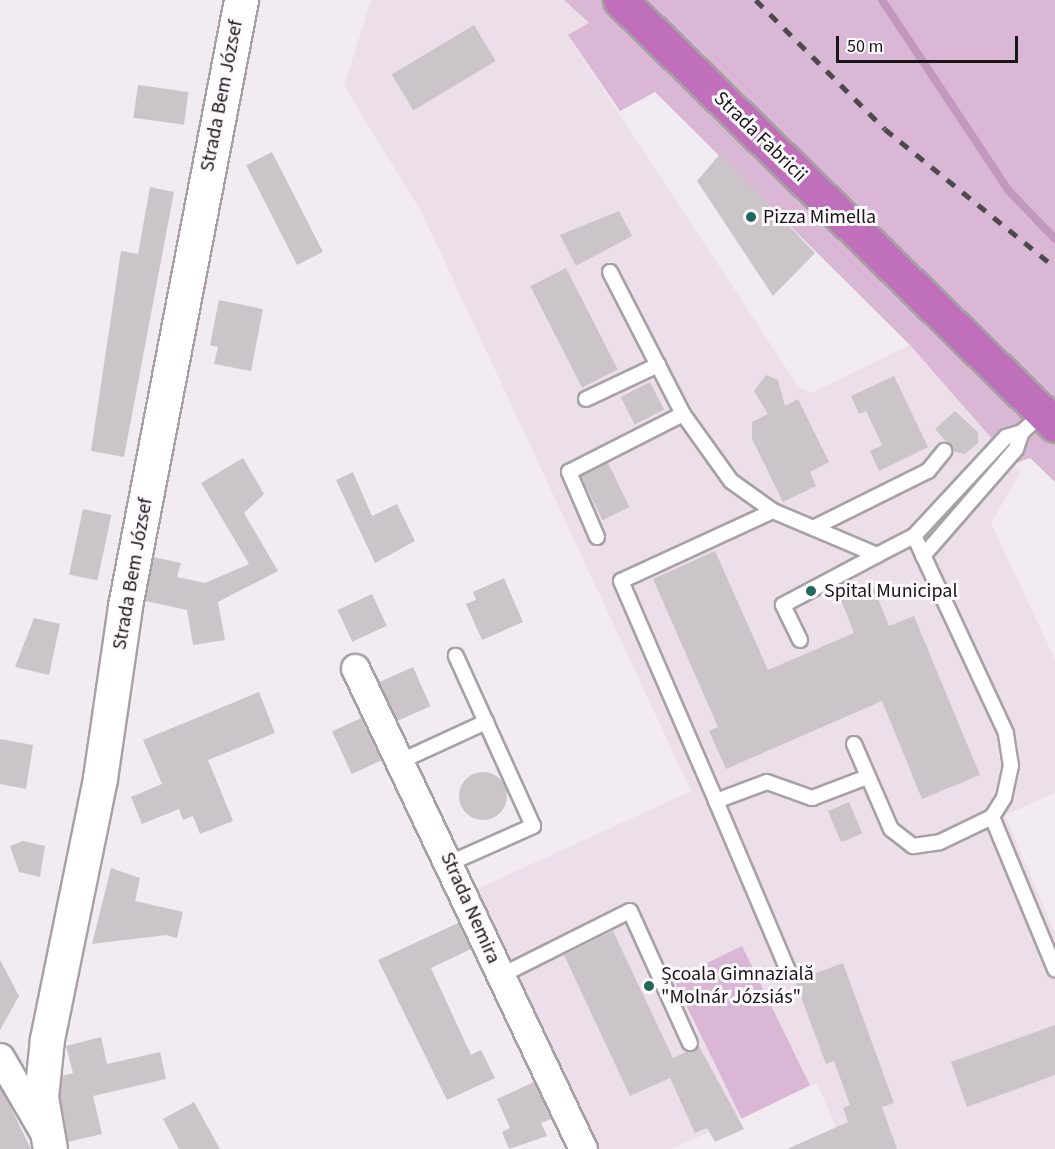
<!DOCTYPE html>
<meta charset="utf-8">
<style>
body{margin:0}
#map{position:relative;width:1055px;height:1149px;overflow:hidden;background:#f2ecf2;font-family:"Source Sans 3",sans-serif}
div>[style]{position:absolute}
.built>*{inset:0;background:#ecdfea}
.green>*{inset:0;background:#d9b7d5;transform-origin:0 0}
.stream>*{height:8px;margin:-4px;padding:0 4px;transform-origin:4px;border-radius:4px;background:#c298be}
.building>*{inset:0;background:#cbc5ca;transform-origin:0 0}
.round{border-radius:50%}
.roads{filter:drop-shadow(2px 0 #a7a1a6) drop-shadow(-2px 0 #a7a1a6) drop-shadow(0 2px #a7a1a6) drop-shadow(0 -2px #a7a1a6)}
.lane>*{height:14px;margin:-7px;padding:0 7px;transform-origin:7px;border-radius:7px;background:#fff}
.street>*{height:27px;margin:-13.5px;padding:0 13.5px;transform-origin:13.5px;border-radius:13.5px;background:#fff}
.secondary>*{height:33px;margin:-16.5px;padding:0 16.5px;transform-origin:16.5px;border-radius:16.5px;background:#fff}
.highway>*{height:33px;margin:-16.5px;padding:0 16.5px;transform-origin:16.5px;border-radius:16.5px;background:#c06fba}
.rail>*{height:4.5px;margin-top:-2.25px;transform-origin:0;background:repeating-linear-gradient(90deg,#4c494c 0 10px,transparent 0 20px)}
.dots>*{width:16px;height:16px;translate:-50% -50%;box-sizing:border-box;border:3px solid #fffafe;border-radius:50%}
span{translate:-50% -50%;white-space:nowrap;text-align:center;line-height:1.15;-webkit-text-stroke:6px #fffafe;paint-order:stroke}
.street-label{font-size:20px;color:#181618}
.poi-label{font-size:20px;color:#181618}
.left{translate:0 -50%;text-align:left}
.scale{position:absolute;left:836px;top:36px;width:182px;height:27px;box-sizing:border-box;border:3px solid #181618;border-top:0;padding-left:8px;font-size:18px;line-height:21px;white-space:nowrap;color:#181618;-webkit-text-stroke:4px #fffafe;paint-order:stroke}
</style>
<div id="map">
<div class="built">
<i style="clip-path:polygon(371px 0,564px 0,589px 24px,568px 36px,798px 386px,811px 393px,910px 345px,1021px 472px,991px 523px,1055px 659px,1055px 793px,1005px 815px,1055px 933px,1055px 1149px,845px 1149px,817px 1083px,672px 1149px,599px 1149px,477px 889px,691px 791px,422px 213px,344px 86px)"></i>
</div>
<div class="green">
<i style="clip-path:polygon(564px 0,1055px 0,1055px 482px,1030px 458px,1014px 464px,910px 345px,655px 92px,620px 111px,568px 35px,589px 23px)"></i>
<i style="left:742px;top:946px;width:155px;height:76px;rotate:64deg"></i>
</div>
<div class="stream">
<i style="left:882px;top:0;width:228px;rotate:56.4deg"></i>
<i style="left:1008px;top:190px;width:68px;rotate:46.2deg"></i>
</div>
<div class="building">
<i style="left:474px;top:25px;width:42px;height:96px;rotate:59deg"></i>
<i style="left:138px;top:85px;width:51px;height:33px;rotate:8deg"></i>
<i style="left:272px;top:152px;width:112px;height:29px;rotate:63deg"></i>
<i style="clip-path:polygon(720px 154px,815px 253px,773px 296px,697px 181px)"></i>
<i style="clip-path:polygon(150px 187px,174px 192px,124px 457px,91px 451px,121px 251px,138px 254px)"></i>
<i style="clip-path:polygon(619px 211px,632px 236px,576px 266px,560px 235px)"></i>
<i style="left:566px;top:268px;width:114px;height:40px;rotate:63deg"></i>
<i style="clip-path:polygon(219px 300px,263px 309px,251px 371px,214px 364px,218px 347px,210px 345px)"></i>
<i style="clip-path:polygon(766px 375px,778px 380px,785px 406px,798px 399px,829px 462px,810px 472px,816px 486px,783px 502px,752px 439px,752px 422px,768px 414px,754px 391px)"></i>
<i style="clip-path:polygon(894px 376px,928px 447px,879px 471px,870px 451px,882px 445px,866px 411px,859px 414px,851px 396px)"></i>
<i style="left:650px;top:382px;width:31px;height:33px;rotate:63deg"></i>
<i style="clip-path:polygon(955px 411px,978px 432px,978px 443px,965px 454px,955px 452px,935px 429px)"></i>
<i style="clip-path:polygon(243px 458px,264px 494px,244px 513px,278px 571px,218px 602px,225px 640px,193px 645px,187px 610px,145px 601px,153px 557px,181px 563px,177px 577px,205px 583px,249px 564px,201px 483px)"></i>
<i style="left:608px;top:463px;width:49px;height:30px;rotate:64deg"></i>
<i style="clip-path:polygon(353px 472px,372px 516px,397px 504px,415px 541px,375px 563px,336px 480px)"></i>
<i style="left:83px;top:509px;width:29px;height:67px;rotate:12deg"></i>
<i style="clip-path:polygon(715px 551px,768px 670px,854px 633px,841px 600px,873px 586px,889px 626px,914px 616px,980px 775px,922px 799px,882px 701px,726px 769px,709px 731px,718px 727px,653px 579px)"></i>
<i style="clip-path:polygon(504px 578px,523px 622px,482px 640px,466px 604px,476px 600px,473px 592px)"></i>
<i style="left:372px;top:594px;width:35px;height:38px;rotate:65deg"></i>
<i style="clip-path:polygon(34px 618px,60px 624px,49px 675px,15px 667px)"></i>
<i style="left:413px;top:667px;width:43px;height:37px;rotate:66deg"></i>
<i style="clip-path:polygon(259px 692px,275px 733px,208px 760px,233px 821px,200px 834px,193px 816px,183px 820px,179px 809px,142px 824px,131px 797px,162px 784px,143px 740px)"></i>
<i style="left:361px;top:718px;width:47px;height:32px;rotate:65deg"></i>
<i style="clip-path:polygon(0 739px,33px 745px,26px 789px,0 784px)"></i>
<i class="round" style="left:459px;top:772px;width:48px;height:48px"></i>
<i style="left:849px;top:802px;width:34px;height:23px;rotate:67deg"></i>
<i style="clip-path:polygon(23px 841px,45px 846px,40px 877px,19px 872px,10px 846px)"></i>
<i style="clip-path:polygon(111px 868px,140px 878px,135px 901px,183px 912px,177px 938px,166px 935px,92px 944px)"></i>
<i style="clip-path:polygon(458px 923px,471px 949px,431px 968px,471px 1055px,481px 1050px,495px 1078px,447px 1100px,378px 960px)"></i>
<i style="clip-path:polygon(613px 931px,673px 1058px,699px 1046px,744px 1129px,715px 1142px,707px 1128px,695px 1133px,670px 1078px,630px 1096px,564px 955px)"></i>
<i style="clip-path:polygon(0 960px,19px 996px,0 1030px)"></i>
<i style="clip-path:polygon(843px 963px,894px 1103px,882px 1107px,897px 1149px,787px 1149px,848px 1122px,843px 1108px,850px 1105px,834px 1061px,826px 1064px,795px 981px)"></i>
<i style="clip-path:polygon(1055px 1025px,1055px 1075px,967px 1107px,951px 1062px)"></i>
<i style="clip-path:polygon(101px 1037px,107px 1064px,160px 1052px,166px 1079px,93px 1096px,102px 1134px,68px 1142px,60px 1096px,62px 1076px,73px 1073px,66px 1046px)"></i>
<i style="clip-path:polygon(534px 1082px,551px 1119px,541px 1123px,547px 1136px,509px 1149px,502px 1132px,510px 1128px,497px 1099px)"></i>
<i style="clip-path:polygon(0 1088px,11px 1108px,31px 1149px,0 1149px)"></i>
<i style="clip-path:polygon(194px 1102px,220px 1149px,179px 1149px,163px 1119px)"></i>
</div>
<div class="roads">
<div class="lane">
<i style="left:610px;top:272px;width:160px;rotate:62.8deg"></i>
<i style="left:683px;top:414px;width:82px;rotate:54.4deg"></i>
<i style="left:731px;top:481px;width:52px;rotate:35.5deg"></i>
<i style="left:773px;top:511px;width:113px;rotate:22.9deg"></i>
<i style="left:877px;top:555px;width:42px;rotate:-27.2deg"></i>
<i style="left:914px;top:536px;width:135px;rotate:-47.1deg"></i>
<i style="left:1006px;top:437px;width:17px;rotate:-17deg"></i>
<i style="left:1022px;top:432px;width:28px;rotate:-42deg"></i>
<i style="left:586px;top:399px;width:80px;rotate:-25.3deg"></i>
<i style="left:773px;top:511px;width:167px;rotate:155.3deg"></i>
<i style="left:621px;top:581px;width:240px;rotate:66.6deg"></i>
<i style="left:716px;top:801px;width:54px;rotate:-20.4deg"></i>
<i style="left:767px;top:782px;width:48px;rotate:19.6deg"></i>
<i style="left:812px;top:798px;width:59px;rotate:-20.9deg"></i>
<i style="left:813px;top:528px;width:128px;rotate:-26.4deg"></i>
<i style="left:928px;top:471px;width:26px;rotate:-51deg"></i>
<i style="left:597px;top:537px;width:71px;rotate:-113.3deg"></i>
<i style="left:569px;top:472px;width:128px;rotate:-27deg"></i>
<i style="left:923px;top:556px;width:142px;rotate:-49deg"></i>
<i style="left:1016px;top:449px;width:18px;rotate:-71deg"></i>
<i style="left:800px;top:640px;width:39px;rotate:-116deg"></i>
<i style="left:783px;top:605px;width:106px;rotate:-28deg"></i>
<i style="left:854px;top:744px;width:93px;rotate:66.5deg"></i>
<i style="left:891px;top:829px;width:28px;rotate:38deg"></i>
<i style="left:913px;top:846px;width:27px;rotate:-8deg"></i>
<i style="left:940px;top:842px;width:58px;rotate:-25.7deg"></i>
<i style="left:992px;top:817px;width:22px;rotate:-58deg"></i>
<i style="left:1004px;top:798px;width:33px;rotate:-78deg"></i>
<i style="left:1011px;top:766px;width:33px;rotate:-99deg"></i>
<i style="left:1006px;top:733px;width:217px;rotate:-115deg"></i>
<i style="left:399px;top:762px;width:96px;rotate:-24.7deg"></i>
<i style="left:716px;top:801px;width:187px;rotate:67deg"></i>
<i style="left:992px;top:817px;width:165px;rotate:67.5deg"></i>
<i style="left:450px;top:863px;width:91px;rotate:-24deg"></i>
<i style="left:533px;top:826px;width:187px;rotate:-114.4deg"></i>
<i style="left:500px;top:976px;width:145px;rotate:-26.6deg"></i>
<i style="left:630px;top:911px;width:145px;rotate:65.6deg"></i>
</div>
<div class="street">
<i style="left:355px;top:668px;width:532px;rotate:64.64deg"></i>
<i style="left:0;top:1057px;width:86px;rotate:59.8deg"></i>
</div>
<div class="secondary">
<i style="left:50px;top:1149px;width:53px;rotate:-99.8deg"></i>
<i style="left:41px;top:1097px;width:58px;rotate:-84.1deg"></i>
<i style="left:47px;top:1039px;width:266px;rotate:-78.5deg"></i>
<i style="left:100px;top:778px;width:174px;rotate:-81.7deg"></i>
<i style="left:125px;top:606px;width:617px;rotate:-79.16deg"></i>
</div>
<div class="highway">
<i style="left:620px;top:0;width:608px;rotate:44.33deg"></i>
</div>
</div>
<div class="rail">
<i style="left:756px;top:0;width:182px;rotate:45deg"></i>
<i style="left:885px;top:129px;width:219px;rotate:39.1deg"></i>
</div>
<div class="dots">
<i style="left:751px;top:217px;background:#21685c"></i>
<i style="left:811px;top:591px;background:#21685c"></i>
<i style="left:649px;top:986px;background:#21685c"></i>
</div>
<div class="street-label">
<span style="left:222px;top:96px;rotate:-79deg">Strada Bem József</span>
<span style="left:760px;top:137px;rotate:44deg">Strada Fabricii</span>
<span style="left:133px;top:574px;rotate:-80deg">Strada Bem József</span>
<span style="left:470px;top:908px;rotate:66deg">Strada Nemira</span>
</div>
<div class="poi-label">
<span class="left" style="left:763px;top:217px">Pizza Mimella</span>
<span class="left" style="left:824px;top:591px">Spital Municipal</span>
<span class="left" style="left:661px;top:986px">Școala Gimnazială<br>"Molnár Józsiás"</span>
</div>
<div class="scale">50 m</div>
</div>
